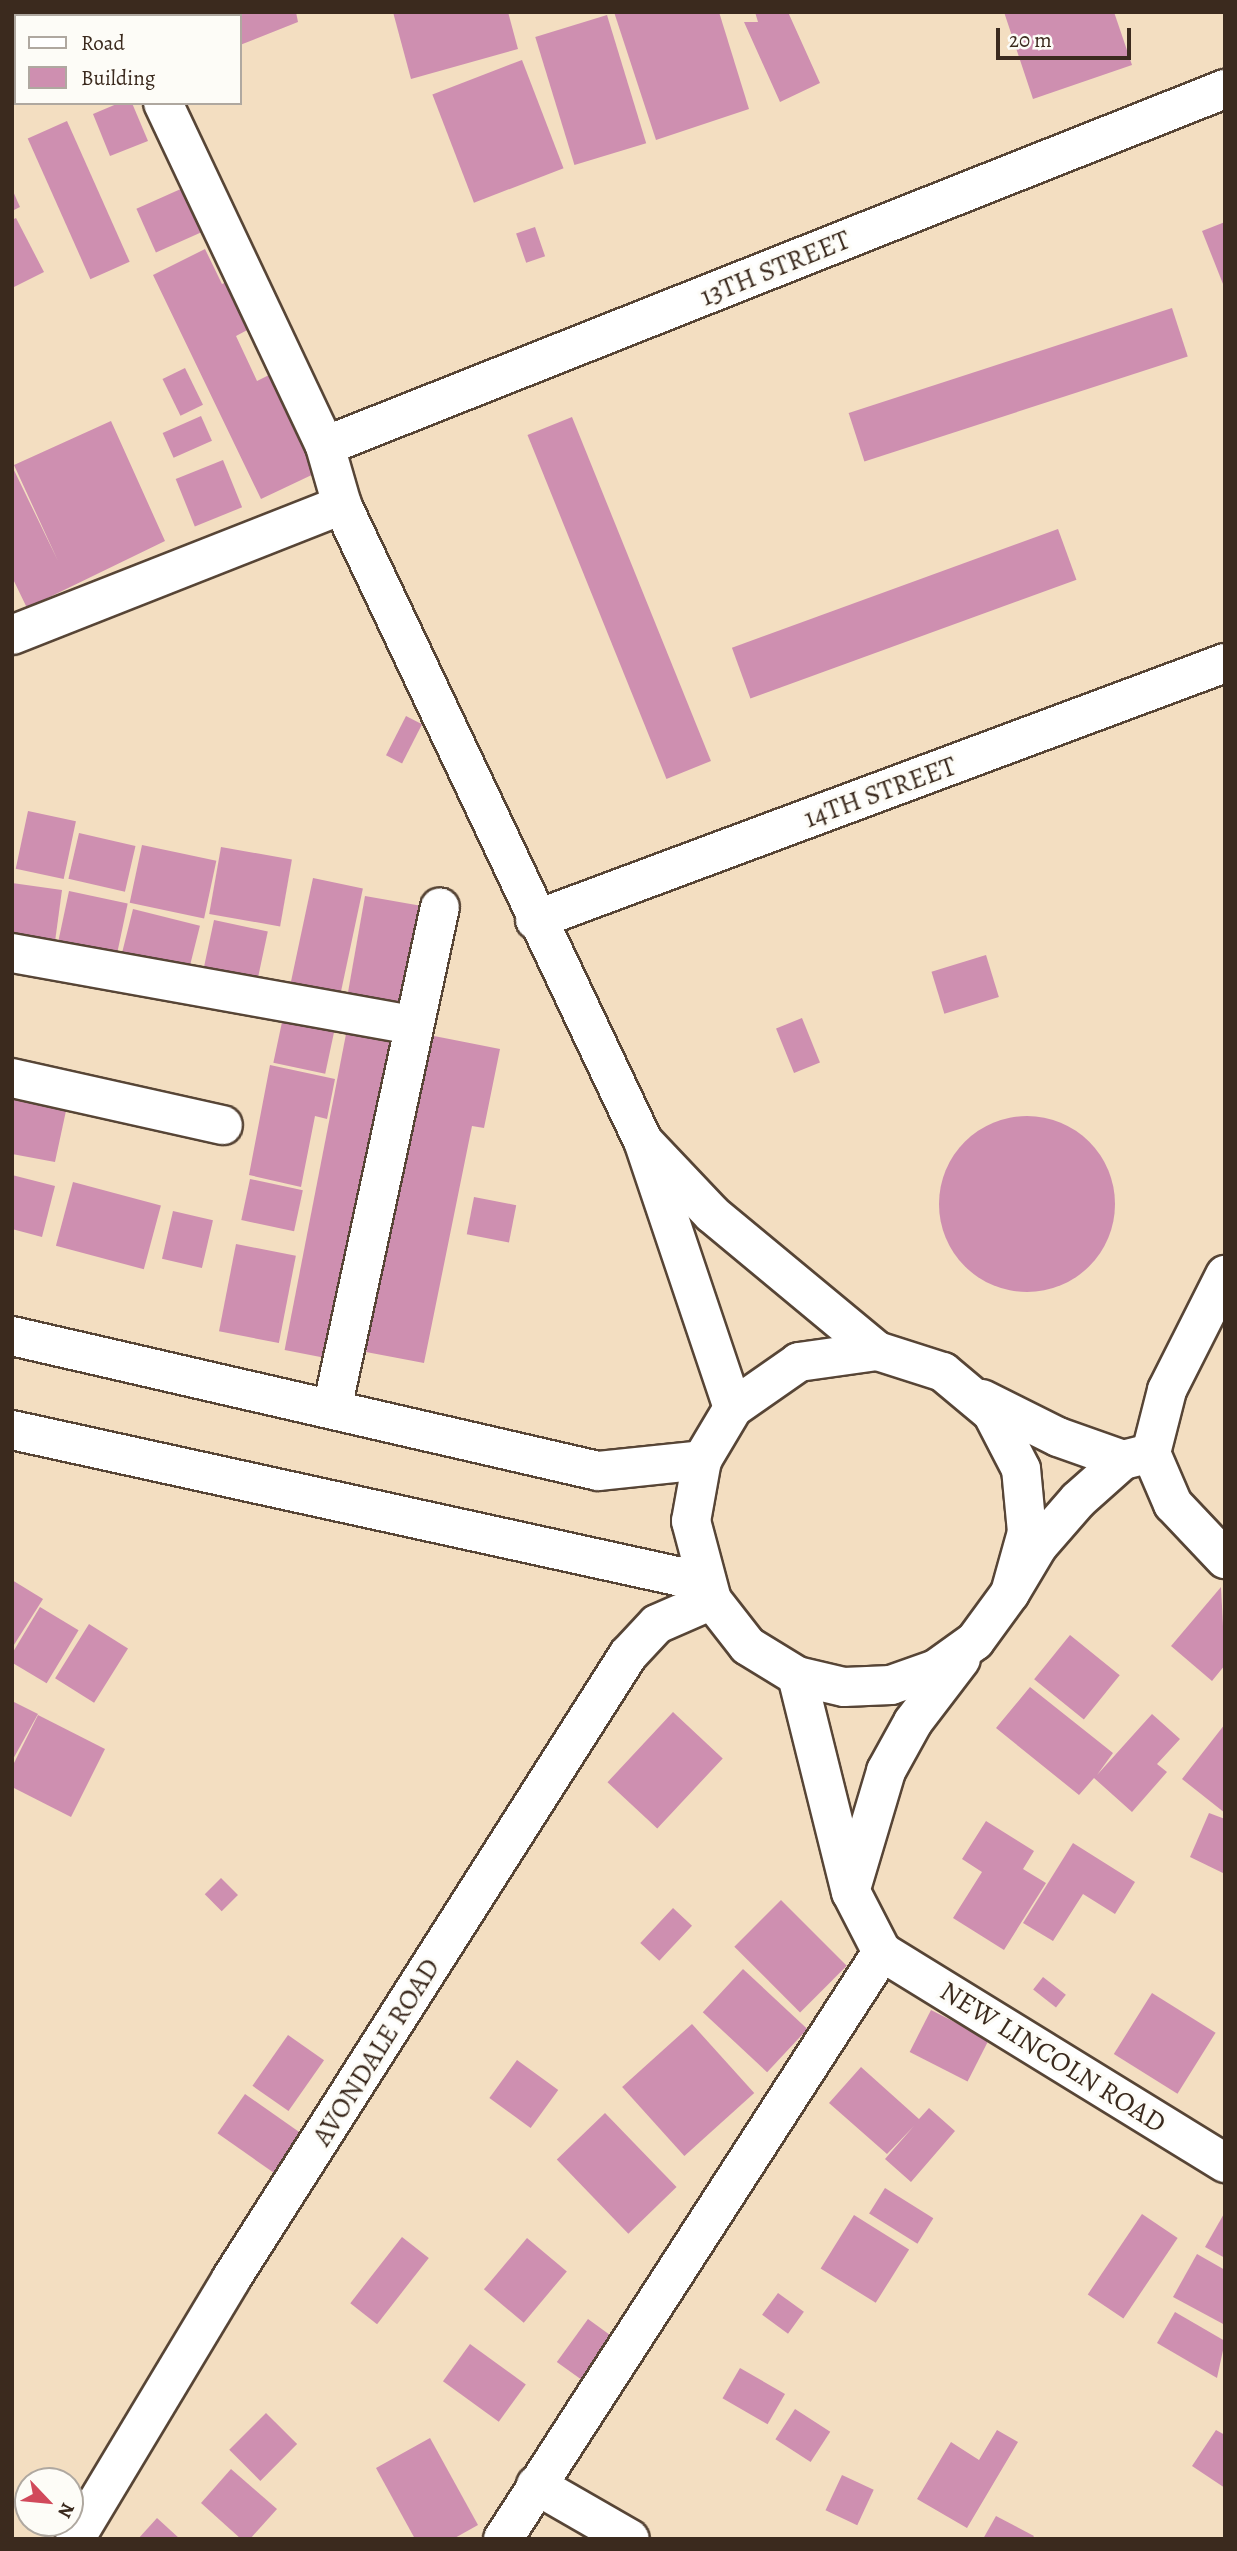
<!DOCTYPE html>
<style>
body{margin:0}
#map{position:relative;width:1237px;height:2551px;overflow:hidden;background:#f3dec1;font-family:Alegreya,serif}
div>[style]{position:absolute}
.building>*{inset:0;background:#ce8fb0;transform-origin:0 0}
.round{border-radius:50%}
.roads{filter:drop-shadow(2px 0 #574536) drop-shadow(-2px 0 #574536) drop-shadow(0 2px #574536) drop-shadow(0 -2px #574536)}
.lane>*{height:26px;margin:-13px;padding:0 13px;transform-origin:13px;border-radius:13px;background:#fff}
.street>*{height:38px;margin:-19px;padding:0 19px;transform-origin:19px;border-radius:19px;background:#fff}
span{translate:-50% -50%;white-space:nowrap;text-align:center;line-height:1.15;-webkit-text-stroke:6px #fdfcf7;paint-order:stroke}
.street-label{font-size:28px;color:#3b2a1e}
.frame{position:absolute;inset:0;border:14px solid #3b2a1e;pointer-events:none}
.legend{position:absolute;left:14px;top:14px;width:228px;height:91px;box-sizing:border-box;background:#fdfcf7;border:2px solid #afa8a0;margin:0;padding:9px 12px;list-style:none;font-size:21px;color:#3b2a1e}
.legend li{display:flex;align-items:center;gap:14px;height:35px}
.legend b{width:35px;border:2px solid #afa8a0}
.north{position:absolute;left:14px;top:2467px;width:70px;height:70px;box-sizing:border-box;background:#fdfcf7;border:2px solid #afa8a0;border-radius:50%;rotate:116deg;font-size:19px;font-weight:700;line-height:28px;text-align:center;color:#3b2a1e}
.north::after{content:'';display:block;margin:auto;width:24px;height:32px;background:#d1495b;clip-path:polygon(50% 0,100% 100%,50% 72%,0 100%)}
.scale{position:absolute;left:996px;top:28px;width:135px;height:32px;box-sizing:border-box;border:4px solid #3b2a1e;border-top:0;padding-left:9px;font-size:21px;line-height:24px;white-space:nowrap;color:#3b2a1e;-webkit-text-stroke:5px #fdfcf7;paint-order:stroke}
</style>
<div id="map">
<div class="building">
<i style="clip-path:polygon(222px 12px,296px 12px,298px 22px,240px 45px,240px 16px,214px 16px)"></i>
<i style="clip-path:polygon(393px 12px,508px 12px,518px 49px,411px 79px)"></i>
<i style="clip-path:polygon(614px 12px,719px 12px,749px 109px,656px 140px)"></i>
<i style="clip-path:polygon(755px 12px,788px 12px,820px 83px,780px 102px,744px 22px,758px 22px)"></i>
<i style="clip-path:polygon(1004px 12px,1114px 12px,1132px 65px,1033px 99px)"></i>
<i style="left:607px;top:15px;width:134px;height:75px;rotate:73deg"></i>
<i style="left:522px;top:60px;width:116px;height:96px;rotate:69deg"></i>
<i style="clip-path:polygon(119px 103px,132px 103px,148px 141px,110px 156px,93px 114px)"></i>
<i style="left:67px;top:121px;width:154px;height:43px;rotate:66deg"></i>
<i style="left:183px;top:188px;width:48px;height:51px;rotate:66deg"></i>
<i style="clip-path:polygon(12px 189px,20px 207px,12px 211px)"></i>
<i style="clip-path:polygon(16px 218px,44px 272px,12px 288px,12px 220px)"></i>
<i style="clip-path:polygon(1225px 222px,1225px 289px,1202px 231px)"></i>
<i style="left:535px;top:227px;width:31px;height:20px;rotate:71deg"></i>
<i style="clip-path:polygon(205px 249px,222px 284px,231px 280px,253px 327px,236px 336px,257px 381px,271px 374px,318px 472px,261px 499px,153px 275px)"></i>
<i style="left:1172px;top:308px;width:51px;height:340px;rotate:72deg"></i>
<i style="left:185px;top:368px;width:41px;height:25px;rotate:64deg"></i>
<i style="left:201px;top:416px;width:27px;height:42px;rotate:66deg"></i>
<i style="left:572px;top:417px;width:371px;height:48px;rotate:68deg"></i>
<i style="clip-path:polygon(111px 421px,165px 541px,27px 608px,12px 577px,12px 466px,58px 561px,14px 465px)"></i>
<i style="left:223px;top:460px;width:51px;height:51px;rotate:68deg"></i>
<i style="left:1058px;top:529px;width:54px;height:347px;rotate:70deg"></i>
<i style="left:406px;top:716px;width:18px;height:44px;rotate:27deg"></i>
<i style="left:28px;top:811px;width:49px;height:59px;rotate:12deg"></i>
<i style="left:79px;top:833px;width:58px;height:47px;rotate:13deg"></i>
<i style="left:142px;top:845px;width:76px;height:59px;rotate:12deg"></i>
<i style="left:221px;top:847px;width:72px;height:68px;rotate:10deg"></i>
<i style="left:313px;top:878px;width:51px;height:117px;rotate:12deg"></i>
<i style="clip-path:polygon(12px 883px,62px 890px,54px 949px,12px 944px)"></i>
<i style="left:69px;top:891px;width:60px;height:59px;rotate:12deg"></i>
<i style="left:365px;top:896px;width:68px;height:117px;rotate:10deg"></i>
<i style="left:133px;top:909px;width:69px;height:56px;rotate:14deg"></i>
<i style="left:214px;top:920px;width:55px;height:66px;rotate:12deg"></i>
<i style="left:986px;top:955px;width:44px;height:57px;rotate:73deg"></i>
<i style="left:285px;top:1008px;width:53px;height:56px;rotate:12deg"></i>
<i style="left:802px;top:1018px;width:48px;height:28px;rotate:68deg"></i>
<i style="left:347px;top:1029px;width:64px;height:327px;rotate:11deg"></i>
<i style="clip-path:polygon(429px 1035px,500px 1049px,484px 1128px,472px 1126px,424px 1363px,366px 1352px)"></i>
<i style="clip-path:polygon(270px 1065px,335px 1079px,327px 1119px,315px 1116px,301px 1187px,249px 1175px)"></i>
<i style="clip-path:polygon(12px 1095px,67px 1106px,55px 1162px,12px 1154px)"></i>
<i class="round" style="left:939px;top:1116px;width:176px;height:176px"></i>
<i style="clip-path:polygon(12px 1175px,55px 1186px,42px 1237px,12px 1229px)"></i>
<i style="left:250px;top:1179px;width:54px;height:42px;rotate:12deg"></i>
<i style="left:73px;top:1182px;width:91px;height:66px;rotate:15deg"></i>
<i style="left:474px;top:1197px;width:43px;height:38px;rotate:11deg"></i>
<i style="left:173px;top:1211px;width:41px;height:49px;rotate:13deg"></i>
<i style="left:236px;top:1244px;width:61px;height:89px;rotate:11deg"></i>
<i style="clip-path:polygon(12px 1580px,43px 1599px,12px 1648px)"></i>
<i style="clip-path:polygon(1221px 1587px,1225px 1665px,1212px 1681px,1171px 1646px)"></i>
<i style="left:40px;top:1607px;width:45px;height:62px;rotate:31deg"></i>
<i style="left:89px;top:1624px;width:46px;height:64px;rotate:32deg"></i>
<i style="left:1070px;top:1635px;width:64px;height:57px;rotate:39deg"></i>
<i style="clip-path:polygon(1030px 1687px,1113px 1753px,1097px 1775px,1152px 1714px,1180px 1739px,1157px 1764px,1167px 1772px,1132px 1812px,1094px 1778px,1079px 1795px,996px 1728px)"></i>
<i style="clip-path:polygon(12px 1701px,38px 1714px,12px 1761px)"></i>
<i style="left:673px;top:1712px;width:68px;height:96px;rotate:43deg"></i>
<i style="clip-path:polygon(38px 1715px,105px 1749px,71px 1817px,12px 1787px,12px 1767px)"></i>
<i style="clip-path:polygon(1225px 1724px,1225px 1813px,1182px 1779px)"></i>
<i style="clip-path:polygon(1209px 1813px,1225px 1819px,1225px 1874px,1190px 1857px)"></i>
<i style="clip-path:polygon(986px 1821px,1034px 1851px,1023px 1869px,1046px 1883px,1004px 1950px,953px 1918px,982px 1872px,962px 1859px)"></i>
<i style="clip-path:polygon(1073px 1843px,1135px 1882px,1115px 1914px,1083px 1894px,1053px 1941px,1023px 1923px)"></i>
<i style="left:221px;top:1878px;width:24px;height:23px;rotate:45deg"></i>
<i style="left:781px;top:1900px;width:93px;height:66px;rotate:45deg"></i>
<i style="left:673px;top:1908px;width:26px;height:48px;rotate:43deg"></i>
<i style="left:743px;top:1969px;width:88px;height:59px;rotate:43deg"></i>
<i style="left:1043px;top:1977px;width:29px;height:16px;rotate:38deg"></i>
<i style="left:1152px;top:1993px;width:75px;height:72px;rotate:32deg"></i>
<i style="left:931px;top:2010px;width:65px;height:47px;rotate:27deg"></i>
<i style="left:692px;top:2024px;width:93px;height:94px;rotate:48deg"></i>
<i style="left:288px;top:2035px;width:44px;height:62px;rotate:35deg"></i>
<i style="left:517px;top:2060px;width:51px;height:47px;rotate:36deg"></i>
<i style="clip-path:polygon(861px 2067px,919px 2119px,929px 2108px,955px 2131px,911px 2182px,885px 2159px,914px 2126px,887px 2154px,829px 2103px)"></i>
<i style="left:245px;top:2094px;width:74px;height:48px;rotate:35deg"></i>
<i style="left:605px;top:2113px;width:103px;height:67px;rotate:46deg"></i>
<i style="left:885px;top:2188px;width:57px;height:30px;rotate:32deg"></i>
<i style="clip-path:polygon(1225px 2212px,1225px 2258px,1205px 2247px)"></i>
<i style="left:1142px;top:2214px;width:43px;height:97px;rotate:34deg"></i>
<i style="left:854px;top:2215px;width:65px;height:63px;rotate:32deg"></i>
<i style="left:402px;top:2237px;width:34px;height:84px;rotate:38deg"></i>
<i style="left:527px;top:2238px;width:52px;height:67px;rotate:40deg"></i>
<i style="clip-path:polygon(1197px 2254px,1225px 2270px,1225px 2325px,1173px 2297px)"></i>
<i style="left:778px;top:2293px;width:32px;height:27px;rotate:36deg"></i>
<i style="clip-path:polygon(1175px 2312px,1225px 2341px,1217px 2378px,1157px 2343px)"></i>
<i style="left:588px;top:2319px;width:31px;height:53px;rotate:36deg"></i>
<i style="left:470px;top:2344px;width:69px;height:46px;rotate:36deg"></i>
<i style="left:740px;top:2368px;width:52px;height:35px;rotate:30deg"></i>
<i style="left:795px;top:2409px;width:42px;height:36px;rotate:33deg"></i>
<i style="left:266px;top:2413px;width:44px;height:52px;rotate:45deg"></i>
<i style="clip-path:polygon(997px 2430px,1018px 2442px,967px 2528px,917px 2499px,951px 2442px,979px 2460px)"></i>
<i style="clip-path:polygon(1216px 2430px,1225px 2435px,1225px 2488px,1192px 2466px)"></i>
<i style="clip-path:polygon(430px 2438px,478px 2525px,453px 2539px,415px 2539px,376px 2468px)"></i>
<i style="clip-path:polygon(231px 2469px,277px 2509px,250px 2539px,241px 2539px,201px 2503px)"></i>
<i style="left:842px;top:2475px;width:35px;height:39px;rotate:25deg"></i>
<i style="clip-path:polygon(996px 2516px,1034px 2536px,1032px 2539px,983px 2539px)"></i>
<i style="clip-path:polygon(157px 2518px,180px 2539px,138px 2539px)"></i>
</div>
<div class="roads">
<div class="lane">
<i style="left:12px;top:74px;width:4px;rotate:-14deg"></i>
</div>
<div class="street">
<i style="left:120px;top:12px;width:4px;rotate:63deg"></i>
<i style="left:163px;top:103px;width:379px;rotate:64.7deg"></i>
<i style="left:325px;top:446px;width:61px;rotate:73.9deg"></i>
<i style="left:342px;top:505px;width:704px;rotate:64.67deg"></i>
<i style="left:325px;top:446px;width:968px;rotate:-21.64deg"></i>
<i style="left:12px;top:635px;width:355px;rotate:-21.5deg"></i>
<i style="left:535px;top:920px;width:736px;rotate:-20.43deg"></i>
<i style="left:12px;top:953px;width:408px;rotate:10.2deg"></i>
<i style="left:12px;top:1078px;width:216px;rotate:12.6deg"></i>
<i style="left:12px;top:1336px;width:601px;rotate:12.97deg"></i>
<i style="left:598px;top:1471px;width:105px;rotate:-6deg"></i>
<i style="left:982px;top:1399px;width:85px;rotate:26.6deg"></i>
<i style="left:1058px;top:1437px;width:69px;rotate:19.5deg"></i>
<i style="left:733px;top:1408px;width:282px;rotate:-108.6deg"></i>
<i style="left:643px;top:1141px;width:100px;rotate:46.6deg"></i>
<i style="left:712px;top:1214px;width:214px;rotate:39.7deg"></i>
<i style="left:332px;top:1409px;width:513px;rotate:-77.86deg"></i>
<i style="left:12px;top:1430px;width:708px;rotate:12.39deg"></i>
<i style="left:1151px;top:1453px;width:65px;rotate:-75.7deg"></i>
<i style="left:1167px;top:1390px;width:129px;rotate:-63.2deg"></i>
<i style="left:1151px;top:1453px;width:56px;rotate:66.7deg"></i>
<i style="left:1173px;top:1504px;width:76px;rotate:46.6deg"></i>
<i style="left:1010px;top:1593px;width:63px;rotate:-74.4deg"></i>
<i style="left:1027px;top:1532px;width:63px;rotate:-95.4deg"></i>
<i style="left:1021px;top:1469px;width:63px;rotate:-117.4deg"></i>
<i style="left:992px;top:1413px;width:64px;rotate:-140.1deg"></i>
<i style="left:943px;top:1372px;width:69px;rotate:-162.3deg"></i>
<i style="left:877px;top:1351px;width:79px;rotate:172deg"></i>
<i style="left:799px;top:1362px;width:80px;rotate:145.1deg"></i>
<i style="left:733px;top:1408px;width:61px;rotate:120.8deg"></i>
<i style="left:702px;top:1460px;width:62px;rotate:100.2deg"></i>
<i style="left:691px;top:1521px;width:82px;rotate:75.1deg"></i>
<i style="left:712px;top:1600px;width:58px;rotate:52deg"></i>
<i style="left:748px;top:1646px;width:57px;rotate:31.5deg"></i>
<i style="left:797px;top:1676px;width:48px;rotate:13.2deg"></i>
<i style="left:844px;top:1687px;width:47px;rotate:-2.4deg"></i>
<i style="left:891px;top:1685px;width:48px;rotate:-19.6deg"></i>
<i style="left:936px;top:1669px;width:48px;rotate:-35.7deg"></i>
<i style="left:975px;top:1641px;width:59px;rotate:-53.9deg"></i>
<i style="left:1010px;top:1593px;width:55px;rotate:-59.2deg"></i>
<i style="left:1038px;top:1546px;width:61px;rotate:-49deg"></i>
<i style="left:1078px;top:1500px;width:60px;rotate:-41.6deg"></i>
<i style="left:1123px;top:1460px;width:29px;rotate:-14deg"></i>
<i style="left:797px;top:1676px;width:223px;rotate:76deg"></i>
<i style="left:851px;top:1892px;width:68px;rotate:62.7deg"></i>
<i style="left:853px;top:1882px;width:116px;rotate:-73.4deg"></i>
<i style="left:886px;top:1771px;width:56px;rotate:-61.1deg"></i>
<i style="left:913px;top:1722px;width:79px;rotate:-52.7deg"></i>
<i style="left:882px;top:1952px;width:403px;rotate:31.6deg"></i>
<i style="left:536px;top:2485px;width:108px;rotate:29.9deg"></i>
<i style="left:75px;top:2539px;width:303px;rotate:-59deg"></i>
<i style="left:231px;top:2279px;width:740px;rotate:-57.53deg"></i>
<i style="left:628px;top:1655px;width:42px;rotate:-46.9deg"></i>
<i style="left:657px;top:1624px;width:60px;rotate:-23.6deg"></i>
<i style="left:503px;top:2539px;width:699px;rotate:-57.15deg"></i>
</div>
</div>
<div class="street-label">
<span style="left:775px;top:268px;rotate:-22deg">13TH STREET</span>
<span style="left:880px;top:792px;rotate:-20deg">14TH STREET</span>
<span style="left:376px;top:2052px;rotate:-58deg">AVONDALE ROAD</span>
<span style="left:1053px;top:2057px;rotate:32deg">NEW LINCOLN ROAD</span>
</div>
<div class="frame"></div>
<ul class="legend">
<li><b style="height:9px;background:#fff"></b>Road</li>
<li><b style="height:19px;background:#ce8fb0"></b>Building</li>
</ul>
<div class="north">N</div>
<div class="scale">20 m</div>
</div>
